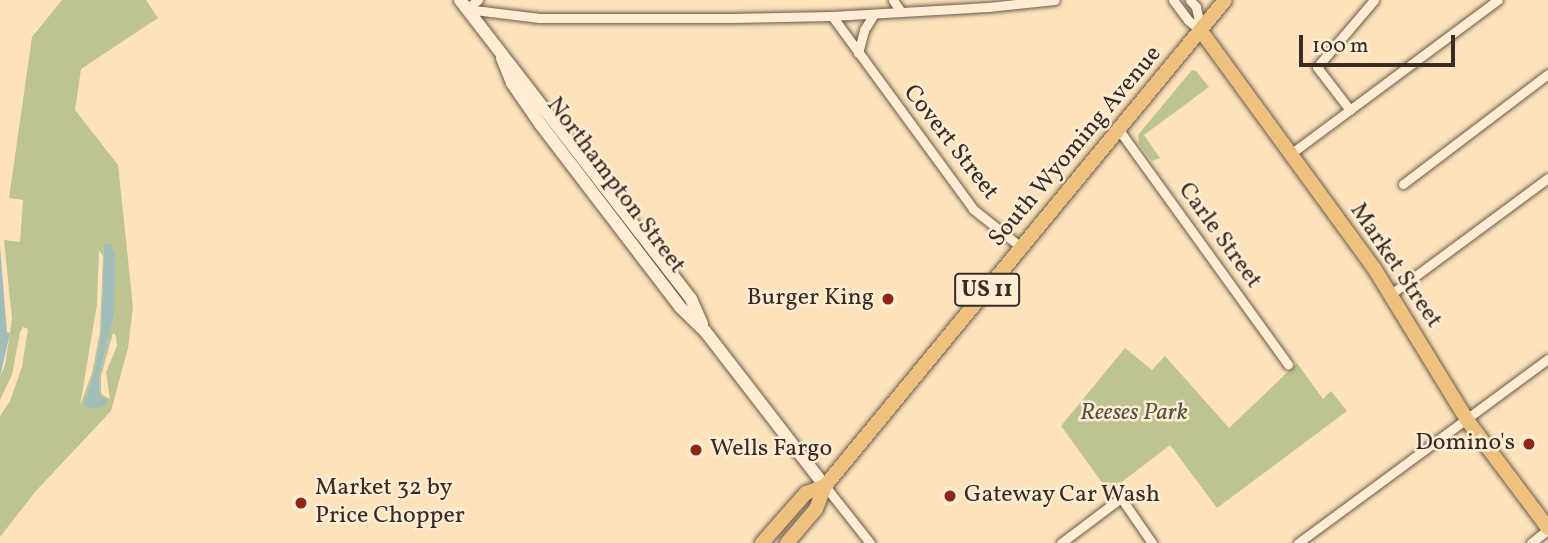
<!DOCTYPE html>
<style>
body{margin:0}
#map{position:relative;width:1548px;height:543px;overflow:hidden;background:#fde2bc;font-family:Vollkorn,serif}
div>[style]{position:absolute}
.green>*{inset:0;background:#bdc492}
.water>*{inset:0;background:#a2bcb8}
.roads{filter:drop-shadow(0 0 2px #685a4a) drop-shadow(0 0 2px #685a4a)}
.minor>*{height:9px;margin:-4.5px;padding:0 4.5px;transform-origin:4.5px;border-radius:4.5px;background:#feecd3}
.tertiary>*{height:12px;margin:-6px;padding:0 6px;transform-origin:6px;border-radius:6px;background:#feecd3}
.primary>*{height:14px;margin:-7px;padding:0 7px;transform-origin:7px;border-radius:7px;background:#eec17e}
.dots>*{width:19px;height:19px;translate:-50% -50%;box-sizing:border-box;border:4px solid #feecd3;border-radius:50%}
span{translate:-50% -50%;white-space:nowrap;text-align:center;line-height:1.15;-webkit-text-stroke:5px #feecd3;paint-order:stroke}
.shield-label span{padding:2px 5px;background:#feecd3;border:2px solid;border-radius:5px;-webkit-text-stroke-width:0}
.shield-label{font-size:23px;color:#362c24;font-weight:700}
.street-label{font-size:24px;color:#362c24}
.poi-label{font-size:24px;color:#362c24}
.right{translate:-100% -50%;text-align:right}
.left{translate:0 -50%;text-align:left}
.park-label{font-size:24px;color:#585240;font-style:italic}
.scale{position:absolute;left:1299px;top:35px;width:156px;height:32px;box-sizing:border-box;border:4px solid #362c24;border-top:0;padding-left:9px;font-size:21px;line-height:24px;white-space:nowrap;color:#362c24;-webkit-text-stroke:5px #feecd3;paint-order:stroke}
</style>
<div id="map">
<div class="green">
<i style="clip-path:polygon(evenodd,62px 0,146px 0,158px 18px,81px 69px,75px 110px,118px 165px,133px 307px,128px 348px,111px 411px,35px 492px,0 537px,0 416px,10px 401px,22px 367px,28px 329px,23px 327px,20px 332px,12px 375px,0 400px,0 377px,5px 365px,12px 319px,4px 240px,20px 242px,23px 200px,9px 198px,32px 37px,62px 0,104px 244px,114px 315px,99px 377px,100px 395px,83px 405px,94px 372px,101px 332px,104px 244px,62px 0,99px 250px,103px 256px,100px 331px,92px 373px,80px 406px,97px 304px,99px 250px,62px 0,113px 333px,116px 336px,117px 346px,106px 372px,110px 399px,101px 394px,101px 376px,113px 333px)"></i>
<i style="clip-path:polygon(1192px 70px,1196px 71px,1209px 87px,1144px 135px,1160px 158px,1152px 161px,1139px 144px,1138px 135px)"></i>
<i style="clip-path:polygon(1125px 348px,1152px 370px,1165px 356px,1229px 428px,1297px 363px,1323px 399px,1331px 391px,1347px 411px,1217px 508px,1170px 445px,1109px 492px,1061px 426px)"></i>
</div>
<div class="water">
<i style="clip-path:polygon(104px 244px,111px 244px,115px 255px,114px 315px,99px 377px,100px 395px,107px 400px,107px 405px,94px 409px,83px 405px,94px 372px,101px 332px)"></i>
<i style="clip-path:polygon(0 247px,7px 332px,10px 333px,0 377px)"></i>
</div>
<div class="roads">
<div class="minor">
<i style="left:893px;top:0;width:14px;rotate:56deg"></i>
<i style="left:1173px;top:0;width:25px;rotate:53deg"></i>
<i style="left:1188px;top:20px;width:17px;rotate:40deg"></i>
<i style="left:1190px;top:0;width:9px;rotate:49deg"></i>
<i style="left:1196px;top:7px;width:25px;rotate:78deg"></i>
<i style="left:466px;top:9px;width:74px;rotate:7deg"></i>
<i style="left:539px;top:18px;width:193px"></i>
<i style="left:732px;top:18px;width:100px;rotate:-1.1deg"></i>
<i style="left:832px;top:16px;width:156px;rotate:-3.3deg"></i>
<i style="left:988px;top:7px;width:67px;rotate:-6deg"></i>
<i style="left:466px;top:9px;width:15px;rotate:-37deg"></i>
<i style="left:832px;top:16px;width:239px;rotate:53.8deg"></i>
<i style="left:973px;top:209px;width:63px;rotate:38.5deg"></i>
<i style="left:858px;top:53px;width:24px;rotate:-75deg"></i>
<i style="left:864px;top:30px;width:19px;rotate:-58deg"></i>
<i style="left:1350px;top:110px;width:54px;rotate:-127.5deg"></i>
<i style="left:1317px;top:67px;width:88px;rotate:-49.6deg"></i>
<i style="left:1119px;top:130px;width:289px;rotate:54.2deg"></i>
<i style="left:1289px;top:155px;width:260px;rotate:-36.6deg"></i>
<i style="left:1403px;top:184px;width:182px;rotate:-37.2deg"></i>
<i style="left:1391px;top:294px;width:195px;rotate:-36.5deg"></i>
<i style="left:825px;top:486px;width:73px;rotate:51.7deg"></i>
<i style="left:1061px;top:543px;width:75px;rotate:-36.9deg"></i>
<i style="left:1121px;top:498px;width:55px;rotate:55.4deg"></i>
<i style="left:1298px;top:543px;width:310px;rotate:-36.4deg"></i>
<i style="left:1531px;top:543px;width:22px;rotate:-39deg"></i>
</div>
<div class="tertiary">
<i style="left:460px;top:0;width:378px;rotate:52.3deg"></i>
<i style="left:691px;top:299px;width:27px;rotate:66deg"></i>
<i style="left:502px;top:58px;width:27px;rotate:68deg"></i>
<i style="left:512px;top:83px;width:51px;rotate:55.4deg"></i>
<i style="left:541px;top:125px;width:229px;rotate:52.6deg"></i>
<i style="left:680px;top:307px;width:35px;rotate:44deg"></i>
<i style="left:705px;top:331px;width:196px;rotate:52.3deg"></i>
</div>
<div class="primary">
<i style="left:1201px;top:31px;width:293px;rotate:53.9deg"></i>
<i style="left:1374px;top:268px;width:178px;rotate:58.5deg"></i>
<i style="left:1467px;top:420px;width:135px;rotate:53.1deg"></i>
<i style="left:762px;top:543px;width:67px;rotate:-48.7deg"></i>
<i style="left:806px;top:493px;width:20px;rotate:-20deg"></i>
<i style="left:787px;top:543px;width:45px;rotate:-49.5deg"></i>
<i style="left:816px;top:509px;width:25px;rotate:-69deg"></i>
<i style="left:825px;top:486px;width:629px;rotate:-50.54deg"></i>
</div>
</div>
<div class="dots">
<i style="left:888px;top:299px;background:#8f2418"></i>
<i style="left:1529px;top:444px;background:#8f2418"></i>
<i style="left:696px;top:450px;background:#8f2418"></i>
<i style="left:950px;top:496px;background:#8f2418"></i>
<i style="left:301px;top:503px;background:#8f2418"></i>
</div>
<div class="shield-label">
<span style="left:987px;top:290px">US 11</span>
</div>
<div class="street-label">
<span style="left:950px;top:143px;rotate:52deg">Covert Street</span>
<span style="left:1076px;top:147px;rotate:-50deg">South Wyoming Avenue</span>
<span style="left:615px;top:186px;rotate:53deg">Northampton Street</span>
<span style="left:1219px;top:236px;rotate:54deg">Carle Street</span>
<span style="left:1395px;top:266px;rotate:56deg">Market Street</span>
</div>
<div class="poi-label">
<span class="right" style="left:874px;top:299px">Burger King</span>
<span class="right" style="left:1515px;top:444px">Domino's</span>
<span class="left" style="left:710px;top:450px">Wells Fargo</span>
<span class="left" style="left:315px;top:503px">Market 32 by<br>Price Chopper</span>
<span class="left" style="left:964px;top:496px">Gateway Car Wash</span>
</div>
<div class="park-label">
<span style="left:1134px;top:414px">Reeses Park</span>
</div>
<div class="scale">100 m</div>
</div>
